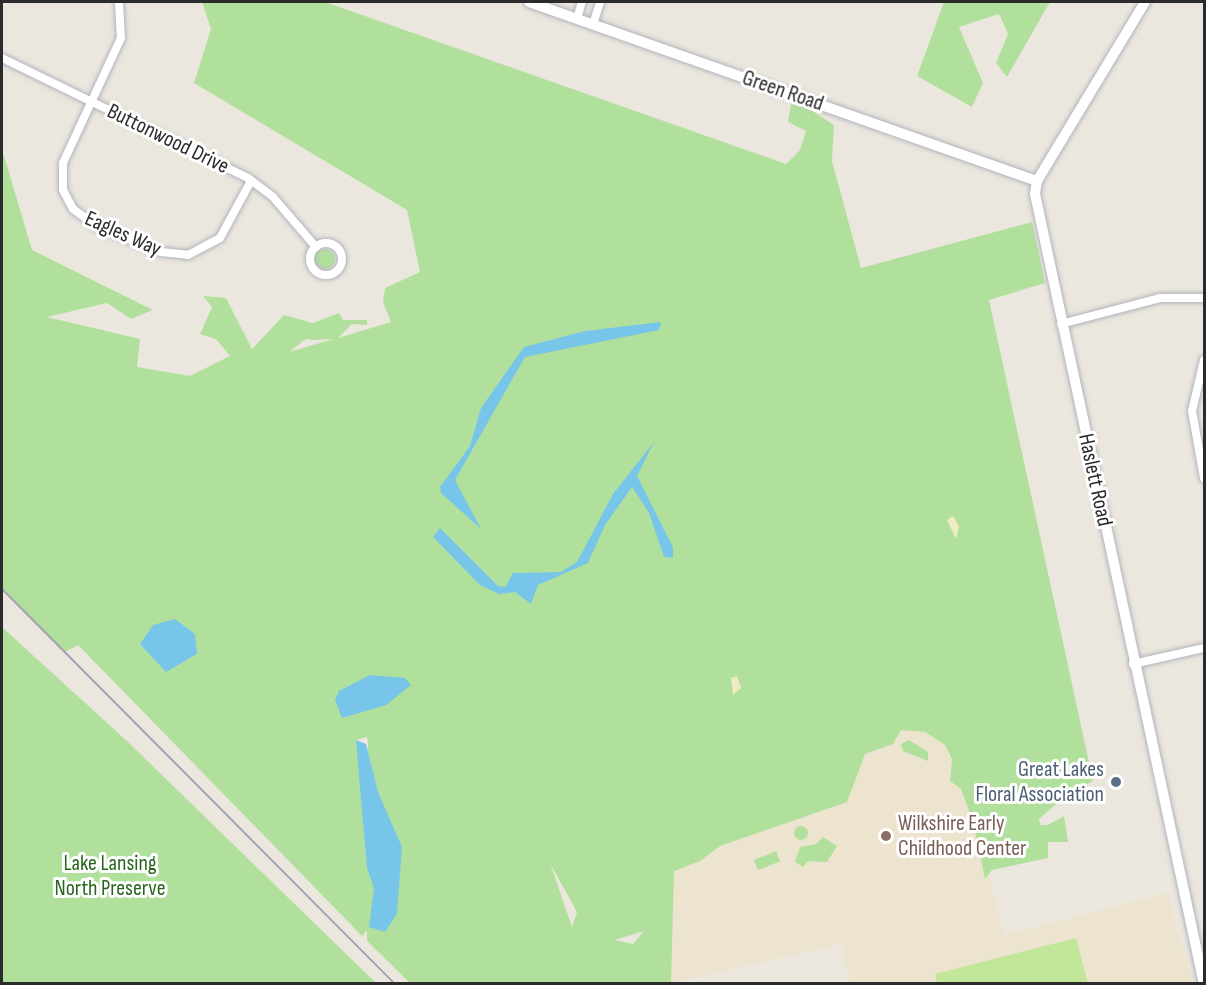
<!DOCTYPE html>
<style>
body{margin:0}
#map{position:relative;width:1206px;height:985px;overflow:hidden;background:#ece7de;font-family:"Sofia Sans Condensed",sans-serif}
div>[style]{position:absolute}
.education>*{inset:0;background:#ede4cf}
.green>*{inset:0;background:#b1e09d;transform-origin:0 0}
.round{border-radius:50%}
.sand>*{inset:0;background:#f0ebc3}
.pitch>*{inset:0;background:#c3e79a}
.water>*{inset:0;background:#77c6e9}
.roads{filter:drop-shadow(0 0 2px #b2b4be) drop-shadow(0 0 2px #b2b4be)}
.minor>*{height:8px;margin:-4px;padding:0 4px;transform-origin:4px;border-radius:4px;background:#fff}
.minor>.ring{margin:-4px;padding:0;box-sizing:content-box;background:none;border:8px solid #fff;border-radius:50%}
.tertiary>*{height:10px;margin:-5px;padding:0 5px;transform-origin:5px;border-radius:5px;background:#fff}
.rail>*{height:2px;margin:-1px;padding:0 1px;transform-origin:1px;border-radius:1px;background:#a1a3b5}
.dots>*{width:16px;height:16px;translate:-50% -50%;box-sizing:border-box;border:3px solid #fff;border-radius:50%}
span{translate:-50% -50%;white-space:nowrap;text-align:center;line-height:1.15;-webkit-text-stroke:6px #fff;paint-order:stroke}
.street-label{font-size:22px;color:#2b2b2b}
.service-label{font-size:22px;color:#4e5e75}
.right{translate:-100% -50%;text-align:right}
.education-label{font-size:22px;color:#785e54}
.left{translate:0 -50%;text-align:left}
.park-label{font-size:22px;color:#2a661e}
.frame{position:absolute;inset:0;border:3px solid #2b2b2b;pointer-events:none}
</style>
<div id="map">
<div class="education">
<i style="clip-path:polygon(937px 715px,956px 723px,1003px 935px,1167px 893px,1193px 983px,850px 983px,841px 944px,672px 983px,658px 927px,670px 837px,852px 789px,851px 738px)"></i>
</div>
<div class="green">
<i style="clip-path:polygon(evenodd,202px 2px,325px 2px,786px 164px,800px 150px,806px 131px,788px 122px,792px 98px,834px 125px,832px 161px,861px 268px,1032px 222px,1045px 283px,989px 300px,1093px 781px,1069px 793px,1039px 819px,1040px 825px,1048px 825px,1064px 816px,1068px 842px,1048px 842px,1048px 858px,992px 870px,985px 879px,973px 822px,961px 789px,950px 781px,952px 759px,945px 745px,925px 732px,901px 730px,893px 744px,865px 754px,847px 802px,720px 846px,700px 861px,674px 871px,671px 983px,410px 983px,367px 941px,367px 930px,362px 936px,78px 645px,65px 652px,2px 589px,2px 149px,32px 250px,153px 310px,131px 319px,107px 303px,47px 317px,140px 339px,137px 367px,190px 376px,230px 356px,216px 339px,200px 334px,212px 307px,203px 296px,226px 298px,252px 349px,284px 315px,313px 323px,339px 313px,343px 320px,367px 320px,367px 325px,352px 324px,338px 338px,391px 322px,383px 302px,385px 288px,420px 272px,407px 210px,194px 83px,211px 29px,202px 2px,306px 339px,314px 340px,333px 339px,289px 352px,306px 339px,202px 2px,367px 737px,368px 743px,366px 826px,356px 740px,367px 737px,202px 2px,551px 865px,577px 912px,572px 927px,551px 866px,551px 865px,202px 2px,644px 931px,633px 944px,615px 940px,644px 931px)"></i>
<i style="clip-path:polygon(944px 2px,1050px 2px,1007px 77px,996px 63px,1008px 34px,999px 14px,959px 27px,983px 83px,972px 107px,917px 76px)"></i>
<i class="round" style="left:315px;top:249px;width:20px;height:20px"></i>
<i style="clip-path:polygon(2px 627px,128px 742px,376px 983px,2px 984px)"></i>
<i style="clip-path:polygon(909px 740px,928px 752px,928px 761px,903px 751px,901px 744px)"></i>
<i class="round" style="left:794px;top:826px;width:14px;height:14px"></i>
<i style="clip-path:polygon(823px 837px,837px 846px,827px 862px,808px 861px,803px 867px,795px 862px,800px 847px,816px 844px)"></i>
<i style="left:776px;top:851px;width:11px;height:24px;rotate:68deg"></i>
</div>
<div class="sand">
<i style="clip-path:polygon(953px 516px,959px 526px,956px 539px,947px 520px)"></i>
<i style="clip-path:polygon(737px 676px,741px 688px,733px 695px,731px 678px)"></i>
</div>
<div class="pitch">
<i style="clip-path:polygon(1076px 938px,1088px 983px,937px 983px,935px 974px)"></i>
</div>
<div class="water">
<i style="clip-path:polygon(661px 322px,659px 330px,525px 357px,455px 480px,481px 529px,441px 493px,440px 487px,470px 446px,481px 408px,524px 347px,585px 331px)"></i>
<i style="clip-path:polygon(654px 442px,637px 476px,673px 547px,673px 558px,664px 557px,649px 513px,632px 487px,605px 525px,588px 563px,538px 585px,531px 604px,515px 592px,499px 594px,480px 585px,433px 537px,440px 528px,498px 586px,505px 587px,513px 573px,561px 572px,577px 562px,613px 494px)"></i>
<i style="clip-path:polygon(175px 619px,195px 634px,197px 654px,166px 672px,140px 644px,153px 625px)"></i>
<i style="clip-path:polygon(370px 675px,405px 678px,411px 685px,386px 705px,342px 718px,335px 700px,339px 691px)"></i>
<i style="clip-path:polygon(356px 740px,366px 744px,378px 792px,402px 847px,397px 914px,385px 932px,369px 927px,374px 888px,367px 868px)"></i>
</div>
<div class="roads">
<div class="minor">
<i style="left:119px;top:2px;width:36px;rotate:87deg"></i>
<i style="left:121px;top:38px;width:138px;rotate:114.9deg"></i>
<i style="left:63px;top:163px;width:27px;rotate:90deg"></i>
<i style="left:63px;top:190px;width:21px;rotate:62deg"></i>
<i style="left:73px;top:209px;width:29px;rotate:36deg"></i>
<i style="left:96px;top:226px;width:70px;rotate:21.8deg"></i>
<i style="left:161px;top:252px;width:27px;rotate:6deg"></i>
<i style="left:188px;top:255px;width:36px;rotate:-28deg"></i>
<i style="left:220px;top:238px;width:65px;rotate:-61.5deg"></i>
<i style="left:577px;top:19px;width:18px;rotate:-74deg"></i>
<i style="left:593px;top:24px;width:23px;rotate:-72deg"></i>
<i style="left:2px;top:58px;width:274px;rotate:26deg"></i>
<i style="left:248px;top:178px;width:31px;rotate:37deg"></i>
<i style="left:273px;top:197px;width:66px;rotate:49.3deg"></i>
<i class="ring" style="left:310px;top:243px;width:24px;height:24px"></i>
<i style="left:1061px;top:324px;width:102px;rotate:-14.7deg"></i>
<i style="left:1160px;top:298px;width:44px"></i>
<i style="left:1204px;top:360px;width:52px;rotate:103.2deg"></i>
<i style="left:1192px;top:411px;width:68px;rotate:79.8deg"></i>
<i style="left:1133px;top:664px;width:73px;rotate:-12.7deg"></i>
</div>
<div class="tertiary">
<i style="left:529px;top:2px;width:539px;rotate:19.41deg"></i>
<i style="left:1145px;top:2px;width:209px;rotate:121.1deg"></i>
<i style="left:1037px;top:181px;width:13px;rotate:99deg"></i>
<i style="left:1035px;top:194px;width:808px;rotate:77.93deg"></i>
</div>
</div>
<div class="rail">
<i style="left:2px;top:589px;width:557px;rotate:45.15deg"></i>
</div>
<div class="dots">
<i style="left:1116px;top:782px;background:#5c6f8a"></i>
<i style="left:886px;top:836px;background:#8d6e63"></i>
</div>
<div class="street-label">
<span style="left:783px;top:91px;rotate:19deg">Green Road</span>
<span style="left:168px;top:139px;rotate:26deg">Buttonwood Drive</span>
<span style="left:123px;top:234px;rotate:24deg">Eagles Way</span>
<span style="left:1095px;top:480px;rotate:78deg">Haslett Road</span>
</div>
<div class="service-label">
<span class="right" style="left:1104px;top:782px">Great Lakes<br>Floral Association</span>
</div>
<div class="education-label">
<span class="left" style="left:898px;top:836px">Wilkshire Early<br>Childhood Center</span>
</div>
<div class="park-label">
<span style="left:110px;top:876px">Lake Lansing<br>North Preserve</span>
</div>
<div class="frame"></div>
</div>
